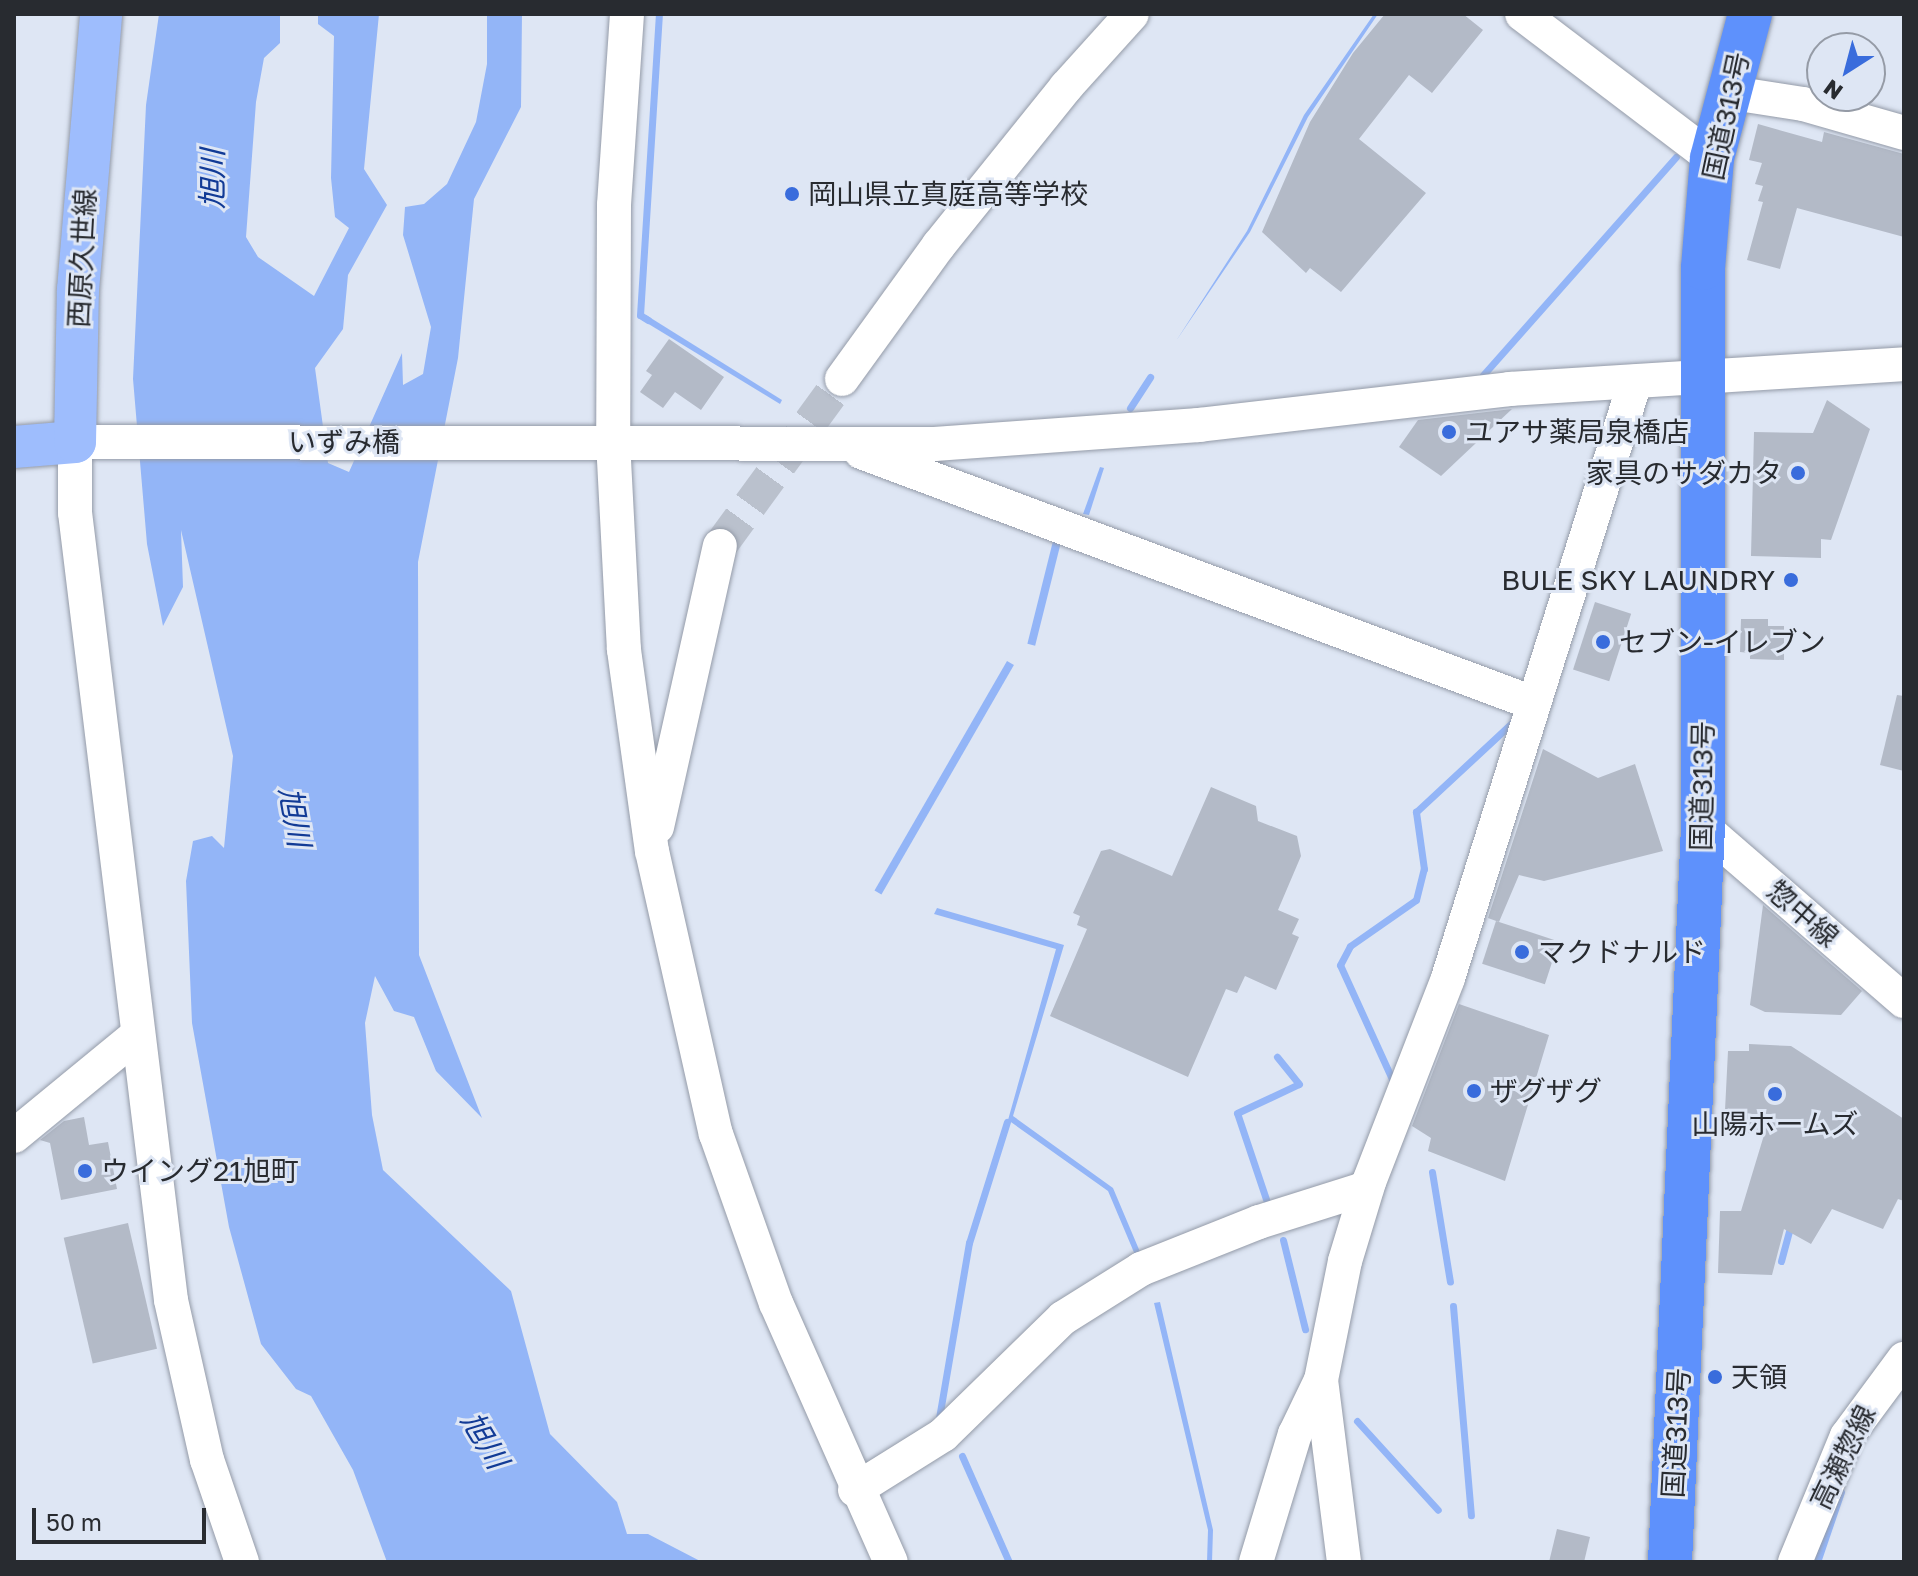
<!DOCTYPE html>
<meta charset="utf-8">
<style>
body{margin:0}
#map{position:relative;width:1918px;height:1576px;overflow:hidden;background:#dee6f4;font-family:"Golos Text","Noto Sans JP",sans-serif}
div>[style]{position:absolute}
.water>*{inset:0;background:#93b5f7;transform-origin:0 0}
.stream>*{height:7px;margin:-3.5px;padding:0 3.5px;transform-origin:3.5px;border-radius:3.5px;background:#93b5f7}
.building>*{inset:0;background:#b3bac7;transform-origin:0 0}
.minor-tunnel>*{height:34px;margin-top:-17px;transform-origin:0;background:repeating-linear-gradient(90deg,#bac1cd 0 34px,transparent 0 51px)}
.roads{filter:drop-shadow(0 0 2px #949ba8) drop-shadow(0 0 2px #949ba8)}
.minor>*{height:34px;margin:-17px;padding:0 17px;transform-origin:17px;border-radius:17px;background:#fff}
.major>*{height:42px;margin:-21px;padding:0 21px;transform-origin:21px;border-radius:21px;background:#9ebdfd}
.highway>*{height:44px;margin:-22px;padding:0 22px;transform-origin:22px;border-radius:22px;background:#5e91fc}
.dots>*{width:22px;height:22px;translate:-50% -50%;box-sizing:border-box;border:4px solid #dee6f4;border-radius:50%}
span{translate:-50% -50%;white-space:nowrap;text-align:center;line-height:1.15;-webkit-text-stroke:6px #dee6f4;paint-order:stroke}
.street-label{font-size:28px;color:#282b30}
.poi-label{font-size:28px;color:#282b30}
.left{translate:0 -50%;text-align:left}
.right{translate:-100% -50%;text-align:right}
.water-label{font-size:30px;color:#123b96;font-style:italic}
.frame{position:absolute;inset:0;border:16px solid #282b30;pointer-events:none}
.north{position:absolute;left:1806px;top:32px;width:80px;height:80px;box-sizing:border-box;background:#dee6f4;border:2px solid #959ba6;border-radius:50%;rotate:216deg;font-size:22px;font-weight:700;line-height:32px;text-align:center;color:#282b30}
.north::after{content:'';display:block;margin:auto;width:28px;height:36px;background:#396cdc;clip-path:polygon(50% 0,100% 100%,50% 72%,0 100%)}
.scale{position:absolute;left:32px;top:1508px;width:174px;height:36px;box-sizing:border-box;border:4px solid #282b30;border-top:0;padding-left:10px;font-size:24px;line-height:28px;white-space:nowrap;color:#282b30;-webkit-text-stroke:6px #dee6f4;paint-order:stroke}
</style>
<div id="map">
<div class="water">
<i style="clip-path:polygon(159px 14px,280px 14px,280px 43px,264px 58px,256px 102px,246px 237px,258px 257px,314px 296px,349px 228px,335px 217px,331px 178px,334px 36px,318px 24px,318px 14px,379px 14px,364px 169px,387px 205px,348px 275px,343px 329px,315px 368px,328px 463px,349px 472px,402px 353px,403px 385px,423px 374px,431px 327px,403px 235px,405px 207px,424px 204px,447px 184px,476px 122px,487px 64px,487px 14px,522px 14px,521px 107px,474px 199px,458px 358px,418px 562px,419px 955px,482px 1118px,436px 1071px,414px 1017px,394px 1011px,375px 976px,365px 1023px,372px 1115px,383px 1170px,511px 1291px,550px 1434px,617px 1502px,627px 1534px,648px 1534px,702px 1562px,387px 1562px,353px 1470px,311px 1396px,296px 1389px,261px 1344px,229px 1227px,192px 1023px,186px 881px,193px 841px,212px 836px,224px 848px,233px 756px,181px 530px,183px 587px,163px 626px,147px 544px,133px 379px,146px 105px)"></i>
<i style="clip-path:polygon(1374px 14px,1378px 14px,1308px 117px,1250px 232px,1176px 341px,1247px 231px,1304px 115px)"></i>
<i style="clip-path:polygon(646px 315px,782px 400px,780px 404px,642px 320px)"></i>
<i style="clip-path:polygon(1100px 467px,1104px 468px,1089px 515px,1083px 514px)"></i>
<i style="left:1054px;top:537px;width:8px;height:110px;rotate:14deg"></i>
<i style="left:1007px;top:661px;width:8px;height:265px;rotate:30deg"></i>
<i style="clip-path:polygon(937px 908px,1064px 945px,1013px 1116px,1113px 1188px,1146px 1266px,1141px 1269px,1108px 1191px,1008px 1120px,1056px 949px,934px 914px)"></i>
<i style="clip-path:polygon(1160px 1302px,1213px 1530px,1212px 1562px,1207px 1562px,1208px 1530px,1154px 1303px)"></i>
</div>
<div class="stream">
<i style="left:648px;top:320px;width:9px;rotate:-148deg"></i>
<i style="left:640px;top:315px;width:302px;rotate:-86.4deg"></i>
<i style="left:1483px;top:375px;width:291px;rotate:-48.5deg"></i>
<i style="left:1130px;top:408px;width:37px;rotate:-57deg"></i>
<i style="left:1392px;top:1079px;width:125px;rotate:-114.5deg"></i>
<i style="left:1340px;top:965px;width:21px;rotate:-62deg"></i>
<i style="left:1350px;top:946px;width:80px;rotate:-34.9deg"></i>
<i style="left:1416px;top:900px;width:32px;rotate:-76deg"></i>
<i style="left:1424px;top:869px;width:58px;rotate:-98deg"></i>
<i style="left:1416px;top:812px;width:132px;rotate:-42.9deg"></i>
<i style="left:1432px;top:1172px;width:111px;rotate:80.7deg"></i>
<i style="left:1269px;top:1208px;width:100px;rotate:-108.6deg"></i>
<i style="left:1237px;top:1113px;width:68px;rotate:-25.1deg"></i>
<i style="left:1299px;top:1084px;width:35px;rotate:-129deg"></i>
<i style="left:1283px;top:1240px;width:92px;rotate:76.1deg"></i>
<i style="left:1781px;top:1261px;width:38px;rotate:-75deg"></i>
<i style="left:1453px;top:1306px;width:210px;rotate:85.1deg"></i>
<i style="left:939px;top:1418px;width:178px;rotate:-80.3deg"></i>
<i style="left:969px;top:1243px;width:127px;rotate:-72.6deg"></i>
<i style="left:1357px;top:1421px;width:120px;rotate:47.7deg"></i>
<i style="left:962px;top:1456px;width:116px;rotate:66.1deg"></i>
<i style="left:1817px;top:1562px;width:74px;rotate:-71.1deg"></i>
</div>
<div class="building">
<i style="clip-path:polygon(1385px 14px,1463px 14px,1483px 30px,1432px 93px,1409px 75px,1359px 139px,1426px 193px,1341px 292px,1310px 268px,1306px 273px,1262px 232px,1310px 122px,1353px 53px)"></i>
<i style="clip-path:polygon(1758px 124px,1822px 142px,1824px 132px,1904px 154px,1904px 237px,1797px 208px,1780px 269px,1747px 260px,1763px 202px,1758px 201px,1763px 186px,1755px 184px,1762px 163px,1749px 160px)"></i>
<i style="clip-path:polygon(669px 339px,724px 377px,701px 410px,675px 392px,663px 408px,640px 392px,652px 375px,646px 371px)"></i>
<i style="clip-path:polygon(1827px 400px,1870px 429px,1831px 540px,1821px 539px,1821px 558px,1751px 556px,1754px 432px,1813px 433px)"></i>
<i style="clip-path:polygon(1512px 409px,1441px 476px,1399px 447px,1418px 420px)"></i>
<i style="left:1595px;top:602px;width:38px;height:71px;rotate:18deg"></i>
<i style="clip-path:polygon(1741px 619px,1768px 619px,1768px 626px,1784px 626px,1784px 660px,1750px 659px,1750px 653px,1740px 652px)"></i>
<i style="clip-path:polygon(1897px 695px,1904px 696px,1904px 771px,1880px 765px)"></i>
<i style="clip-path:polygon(1543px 749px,1598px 778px,1635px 764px,1663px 851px,1544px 881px,1519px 875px,1499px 922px,1488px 918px)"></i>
<i style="clip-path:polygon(1211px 787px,1256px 806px,1258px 821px,1297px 836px,1301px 856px,1278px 910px,1299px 919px,1292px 934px,1299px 937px,1276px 990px,1245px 976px,1237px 993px,1226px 989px,1188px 1077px,1050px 1016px,1087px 929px,1077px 925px,1080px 916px,1073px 913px,1101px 851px,1110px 849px,1172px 876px)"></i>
<i style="clip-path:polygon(1763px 905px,1862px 991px,1841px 1015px,1765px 1012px,1750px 1005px)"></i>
<i style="left:1496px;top:921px;width:66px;height:45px;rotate:18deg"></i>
<i style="clip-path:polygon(1459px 1004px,1549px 1035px,1505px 1181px,1428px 1151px,1431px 1138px,1412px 1126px)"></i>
<i style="clip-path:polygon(1749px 1044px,1791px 1046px,1904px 1119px,1904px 1201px,1898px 1199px,1883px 1229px,1832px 1209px,1811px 1244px,1784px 1229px,1772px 1275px,1718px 1273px,1720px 1211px,1741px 1211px,1764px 1135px,1724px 1130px,1728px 1051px,1749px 1051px)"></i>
<i style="clip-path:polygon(84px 1117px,89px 1145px,108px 1142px,117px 1189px,61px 1200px,50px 1143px,40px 1140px,64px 1121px)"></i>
<i style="left:128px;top:1223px;width:129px;height:66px;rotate:77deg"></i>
<i style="clip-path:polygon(1557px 1529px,1590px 1537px,1584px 1562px,1549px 1562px)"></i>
</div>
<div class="minor-tunnel">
<i style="left:720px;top:546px;width:207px;rotate:-53.9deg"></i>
</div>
<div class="roads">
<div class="minor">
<i style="left:627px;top:14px;width:191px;rotate:93.9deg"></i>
<i style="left:614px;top:205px;width:236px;rotate:90.2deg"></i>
<i style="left:613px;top:441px;width:209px;rotate:87deg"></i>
<i style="left:624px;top:650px;width:203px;rotate:82.1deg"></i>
<i style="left:652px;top:851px;width:290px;rotate:77.3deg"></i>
<i style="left:716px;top:1134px;width:179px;rotate:70.5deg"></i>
<i style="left:776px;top:1303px;width:283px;rotate:66.1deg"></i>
<i style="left:1522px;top:14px;width:238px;rotate:37.2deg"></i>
<i style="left:1726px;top:92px;width:78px;rotate:8.9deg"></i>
<i style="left:1803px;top:104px;width:105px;rotate:16deg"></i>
<i style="left:842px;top:379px;width:165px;rotate:-54.1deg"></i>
<i style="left:939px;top:245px;width:203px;rotate:-51.2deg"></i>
<i style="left:1066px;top:87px;width:98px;rotate:-47.9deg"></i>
<i style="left:861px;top:452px;width:717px;rotate:20.48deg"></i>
<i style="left:657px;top:827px;width:288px;rotate:-77.4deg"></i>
<i style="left:1703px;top:827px;width:266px;rotate:40.9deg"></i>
<i style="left:14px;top:1136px;width:159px;rotate:-39.4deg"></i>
<i style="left:855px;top:1490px;width:104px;rotate:-32deg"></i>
<i style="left:943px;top:1435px;width:168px;rotate:-44.3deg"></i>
<i style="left:1063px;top:1318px;width:92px;rotate:-32.1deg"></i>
<i style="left:1141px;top:1269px;width:127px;rotate:-21.7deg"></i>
<i style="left:1259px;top:1222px;width:113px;rotate:-17.5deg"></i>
<i style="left:242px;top:1562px;width:108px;rotate:-108.9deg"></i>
<i style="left:207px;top:1460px;width:164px;rotate:-102.7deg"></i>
<i style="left:171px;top:1300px;width:793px;rotate:-96.95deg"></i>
<i style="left:75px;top:513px;width:71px;rotate:-90deg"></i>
<i style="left:75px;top:442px;width:859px;rotate:0.13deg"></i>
<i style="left:934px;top:444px;width:266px;rotate:-4.1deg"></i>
<i style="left:1199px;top:425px;width:313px;rotate:-6.6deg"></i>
<i style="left:1510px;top:389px;width:395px;rotate:-3.6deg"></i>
<i style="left:1256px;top:1562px;width:134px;rotate:-73.1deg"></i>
<i style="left:1295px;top:1434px;width:60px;rotate:-64.3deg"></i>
<i style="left:1344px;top:1562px;width:183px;rotate:-97.2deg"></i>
<i style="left:1321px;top:1380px;width:121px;rotate:-78.6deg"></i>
<i style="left:1345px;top:1261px;width:83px;rotate:-73.1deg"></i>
<i style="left:1369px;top:1182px;width:219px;rotate:-68.8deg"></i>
<i style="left:1448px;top:978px;width:625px;rotate:-72.58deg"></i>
<i style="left:1795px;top:1562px;width:136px;rotate:-67.6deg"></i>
<i style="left:1847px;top:1436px;width:96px;rotate:-53.5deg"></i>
</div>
<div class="major">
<i style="left:14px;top:447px;width:61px;rotate:-4.7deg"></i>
<i style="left:75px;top:442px;width:152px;rotate:-88.9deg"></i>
<i style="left:78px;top:290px;width:277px;rotate:-85.2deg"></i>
</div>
<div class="highway">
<i style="left:1670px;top:1562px;width:736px;rotate:-87.43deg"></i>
<i style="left:1703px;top:827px;width:559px;rotate:-90deg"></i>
<i style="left:1703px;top:268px;width:110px;rotate:-85.3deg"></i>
<i style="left:1712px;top:158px;width:149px;rotate:-75.2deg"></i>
</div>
</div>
<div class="dots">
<i style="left:792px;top:194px;background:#396cdc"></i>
<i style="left:1449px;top:432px;background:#396cdc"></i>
<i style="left:1798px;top:473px;background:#396cdc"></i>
<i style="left:1791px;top:580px;background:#396cdc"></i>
<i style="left:1603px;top:642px;background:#396cdc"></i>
<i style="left:1522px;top:952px;background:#396cdc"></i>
<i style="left:1474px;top:1091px;background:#396cdc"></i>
<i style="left:1775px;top:1094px;background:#396cdc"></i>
<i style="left:85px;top:1171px;background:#396cdc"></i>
<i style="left:1715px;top:1377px;background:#396cdc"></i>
</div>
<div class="street-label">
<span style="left:1726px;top:116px;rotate:-78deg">国道313号</span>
<span style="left:82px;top:258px;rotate:-87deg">西原久世線</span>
<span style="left:344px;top:442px">いずみ橋</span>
<span style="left:1702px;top:786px;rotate:-89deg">国道313号</span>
<span style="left:1803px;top:914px;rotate:41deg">惣中線</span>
<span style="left:1676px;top:1433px;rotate:-87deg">国道313号</span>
<span style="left:1843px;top:1457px;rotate:-64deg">高瀬惣線</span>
</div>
<div class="poi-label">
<span class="left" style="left:808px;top:194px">岡山県立真庭高等学校</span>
<span class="left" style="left:1465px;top:432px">ユアサ薬局泉橋店</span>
<span class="right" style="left:1782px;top:473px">家具のサダカタ</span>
<span class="right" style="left:1775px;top:580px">BULE SKY LAUNDRY</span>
<span class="left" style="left:1619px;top:642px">セブン-イレブン</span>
<span class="left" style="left:1538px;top:952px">マクドナルド</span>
<span class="left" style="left:1490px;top:1091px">ザグザグ</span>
<span style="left:1775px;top:1124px">山陽ホームズ</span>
<span class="left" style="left:101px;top:1171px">ウイング21旭町</span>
<span class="left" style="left:1731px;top:1377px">天領</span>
</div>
<div class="water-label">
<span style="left:212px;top:179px;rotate:-90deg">旭川</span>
<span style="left:295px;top:817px;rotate:80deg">旭川</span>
<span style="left:485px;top:1440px;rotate:59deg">旭川</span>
</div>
<div class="frame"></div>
<div class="north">N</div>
<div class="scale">50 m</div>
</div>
